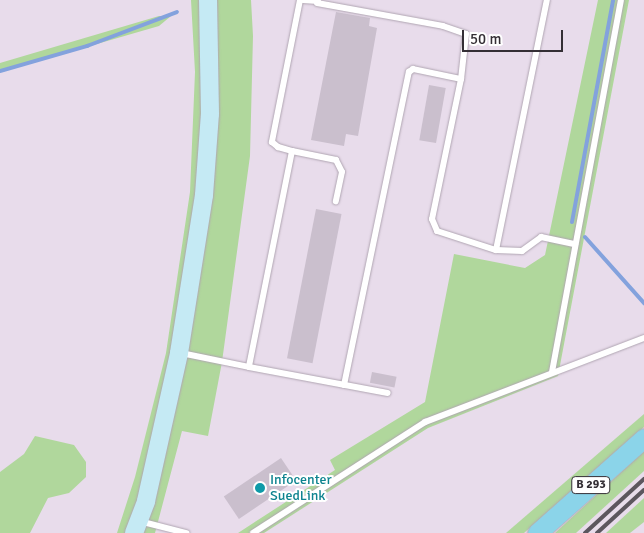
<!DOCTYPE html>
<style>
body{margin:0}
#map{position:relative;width:644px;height:533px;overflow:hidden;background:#e8dceb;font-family:Signika,sans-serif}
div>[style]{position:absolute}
.green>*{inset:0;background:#b0d79c}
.stream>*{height:4px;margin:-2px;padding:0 2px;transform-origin:2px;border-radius:2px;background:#83a2dd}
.building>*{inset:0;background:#cabfcd;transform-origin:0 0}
.roads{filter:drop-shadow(0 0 1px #b0a5b2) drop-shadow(0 0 1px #b0a5b2)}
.lane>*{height:6px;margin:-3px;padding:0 3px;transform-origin:3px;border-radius:3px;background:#fff}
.secondary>*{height:18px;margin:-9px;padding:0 9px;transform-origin:9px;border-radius:9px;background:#c5eaf4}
.primary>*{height:19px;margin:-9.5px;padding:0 9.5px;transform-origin:9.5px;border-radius:9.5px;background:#8bd4e9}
.rail>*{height:4px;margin:-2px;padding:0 2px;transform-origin:2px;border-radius:2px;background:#5c565e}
.dots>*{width:14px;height:14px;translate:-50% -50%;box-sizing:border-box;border:2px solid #fff;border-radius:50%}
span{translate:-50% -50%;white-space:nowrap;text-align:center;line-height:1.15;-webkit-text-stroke:4px #fff;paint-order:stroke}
.shield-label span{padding:1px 4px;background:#fff;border:1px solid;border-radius:4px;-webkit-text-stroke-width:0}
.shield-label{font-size:12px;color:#342f35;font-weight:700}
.culture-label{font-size:14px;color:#0d838f}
.left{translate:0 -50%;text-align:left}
.scale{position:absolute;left:462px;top:30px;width:101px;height:22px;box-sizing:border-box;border:2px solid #342f35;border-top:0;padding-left:6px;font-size:15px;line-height:18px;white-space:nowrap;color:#342f35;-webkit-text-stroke:4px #fff;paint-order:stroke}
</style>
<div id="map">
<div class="green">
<i style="clip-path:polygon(191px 0,251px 0,253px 36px,250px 156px,222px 362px,208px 436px,182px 431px,155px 533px,117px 533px,135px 477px,166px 353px,190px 192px,195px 72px)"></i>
<i style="clip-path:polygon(598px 0,629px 0,558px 376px,428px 428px,264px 533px,238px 533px,335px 470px,330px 460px,425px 402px,454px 254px,525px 268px,545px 255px)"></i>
<i style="clip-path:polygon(159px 16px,171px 16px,159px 26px,0 72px,0 63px)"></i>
<i style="clip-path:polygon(644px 414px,644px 427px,524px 533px,506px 533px)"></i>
<i style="clip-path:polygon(35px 436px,74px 445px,86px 462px,86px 477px,69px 493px,48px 498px,30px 533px,0 533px,0 472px,24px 454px)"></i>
<i style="clip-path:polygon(644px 451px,644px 471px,576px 533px,555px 533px)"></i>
<i style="clip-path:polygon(644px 498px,644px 522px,630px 533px,606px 533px)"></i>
</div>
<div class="stream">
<i style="left:0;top:71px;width:91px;rotate:-16deg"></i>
<i style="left:87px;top:46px;width:96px;rotate:-20.7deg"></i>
<i style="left:572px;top:222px;width:226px;rotate:-79.5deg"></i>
<i style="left:585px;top:237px;width:89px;rotate:48.2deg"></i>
</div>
<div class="building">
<i style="clip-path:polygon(336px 12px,370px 18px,369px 26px,377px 28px,358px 136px,346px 134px,344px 146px,311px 140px)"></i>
<i style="left:429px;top:85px;width:17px;height:56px;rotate:10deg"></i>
<i style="left:316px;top:209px;width:26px;height:152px;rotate:11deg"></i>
<i style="left:372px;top:372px;width:25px;height:11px;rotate:11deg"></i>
<i style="left:281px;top:458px;width:27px;height:69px;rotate:56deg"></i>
</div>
<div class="roads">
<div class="lane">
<i style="left:300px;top:0;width:145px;rotate:101.2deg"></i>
<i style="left:272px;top:142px;width:8px;rotate:40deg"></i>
<i style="left:278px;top:147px;width:15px;rotate:16deg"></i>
<i style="left:292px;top:151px;width:220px;rotate:101.3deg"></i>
<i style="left:249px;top:367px;width:141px;rotate:10.6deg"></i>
<i style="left:303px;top:0;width:15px;rotate:4deg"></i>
<i style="left:317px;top:3px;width:128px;rotate:10.3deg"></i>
<i style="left:443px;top:26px;width:24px;rotate:19deg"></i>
<i style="left:466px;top:34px;width:45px;rotate:96.3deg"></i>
<i style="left:461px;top:79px;width:143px;rotate:101.7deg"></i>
<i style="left:432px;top:219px;width:13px;rotate:67deg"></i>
<i style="left:437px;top:231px;width:62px;rotate:17.9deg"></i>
<i style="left:496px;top:250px;width:255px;rotate:-78.5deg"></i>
<i style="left:292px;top:151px;width:45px;rotate:11.6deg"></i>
<i style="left:336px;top:160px;width:13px;rotate:63deg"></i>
<i style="left:342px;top:172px;width:30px;rotate:102deg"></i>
<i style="left:496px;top:250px;width:26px;rotate:2deg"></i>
<i style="left:522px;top:251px;width:24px;rotate:-36deg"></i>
<i style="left:541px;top:237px;width:35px;rotate:12deg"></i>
<i style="left:181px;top:353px;width:69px;rotate:11.6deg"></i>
<i style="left:552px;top:372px;width:378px;rotate:-79.5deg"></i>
<i style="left:344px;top:385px;width:320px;rotate:-78.3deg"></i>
<i style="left:409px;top:72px;width:5px;rotate:-37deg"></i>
<i style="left:413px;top:69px;width:49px;rotate:11.8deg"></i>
<i style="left:139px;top:521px;width:49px;rotate:14.3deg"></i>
<i style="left:253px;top:533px;width:205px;rotate:-32.8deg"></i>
<i style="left:425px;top:422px;width:235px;rotate:-21deg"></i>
</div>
<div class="secondary">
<i style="left:134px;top:533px;width:34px;rotate:-69deg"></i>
<i style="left:146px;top:501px;width:152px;rotate:-77.4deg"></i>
<i style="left:179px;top:353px;width:160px;rotate:-81deg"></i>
<i style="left:204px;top:195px;width:81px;rotate:-85.8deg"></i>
<i style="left:210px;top:114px;width:114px;rotate:-91deg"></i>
</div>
<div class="primary">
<i style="left:537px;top:533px;width:143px;rotate:-41.6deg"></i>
</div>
</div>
<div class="rail">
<i style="left:585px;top:533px;width:80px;rotate:-42.5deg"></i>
<i style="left:597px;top:533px;width:64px;rotate:-42.5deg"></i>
</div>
<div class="dots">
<i style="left:260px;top:488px;background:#0f9aa8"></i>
</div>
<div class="shield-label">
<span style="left:591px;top:485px">B 293</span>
</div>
<div class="culture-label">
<span class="left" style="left:270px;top:488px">Infocenter<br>SuedLink</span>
</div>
<div class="scale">50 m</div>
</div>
